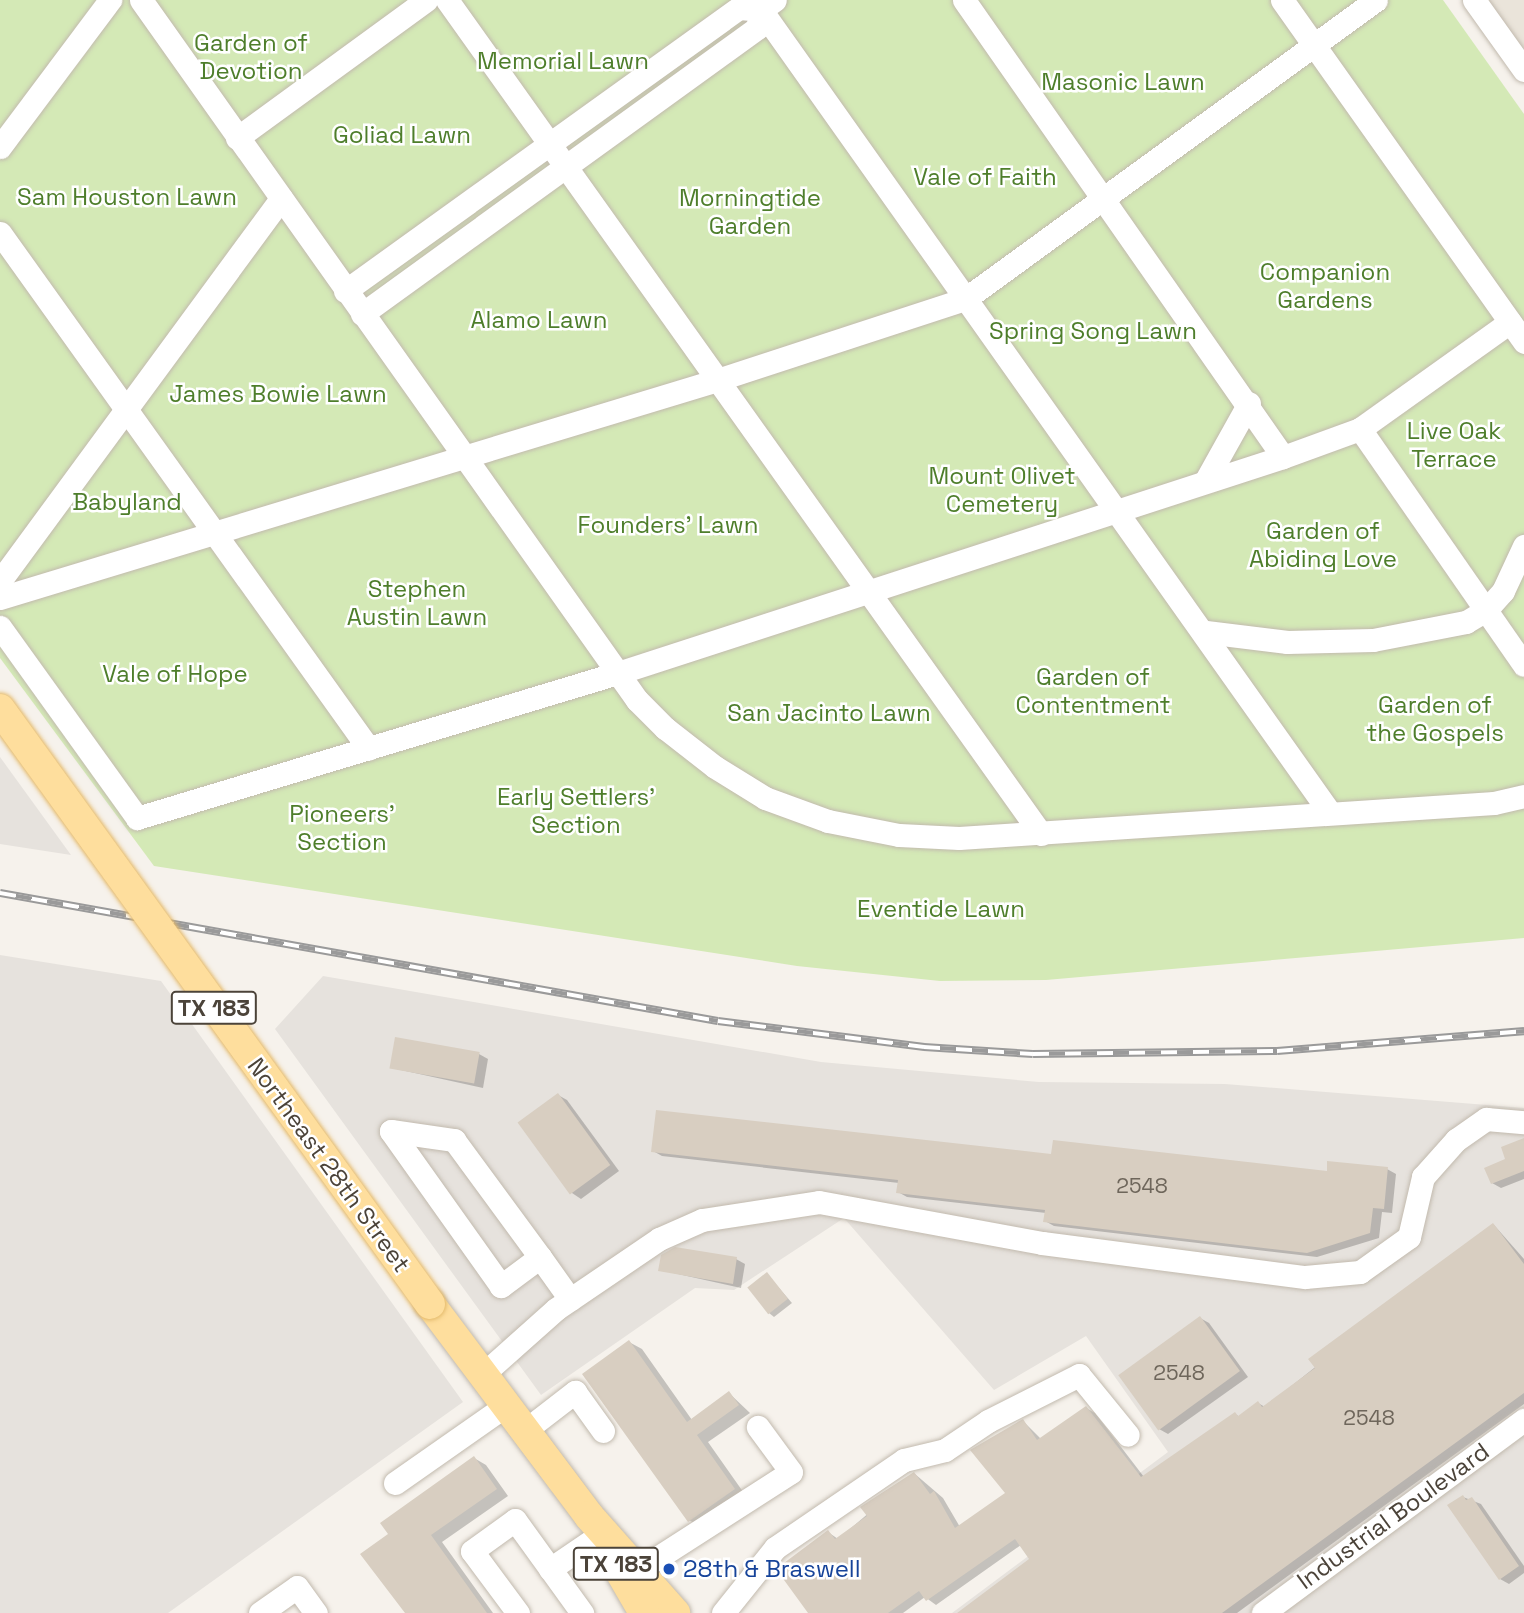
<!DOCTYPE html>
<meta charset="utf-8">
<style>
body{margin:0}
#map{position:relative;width:1524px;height:1613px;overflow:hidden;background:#f6f2ec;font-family:"Space Grotesk",sans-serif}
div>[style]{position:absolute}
.residential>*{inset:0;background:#eae4da}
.industrial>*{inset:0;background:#e6e2dd}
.green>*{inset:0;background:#d4e9b6}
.shadow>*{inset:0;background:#0003}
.building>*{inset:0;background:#d8cec1;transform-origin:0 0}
.roads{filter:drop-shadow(0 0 2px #c2baae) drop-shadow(0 0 2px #c2baae)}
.minor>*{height:23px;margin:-11.5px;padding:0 11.5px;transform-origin:11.5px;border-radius:11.5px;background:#fff}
.major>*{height:30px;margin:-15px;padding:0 15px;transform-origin:15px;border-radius:15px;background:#fede9d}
.rail>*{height:8px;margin-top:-4px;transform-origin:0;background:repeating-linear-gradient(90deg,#fff 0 16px,#9a9a9a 0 32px);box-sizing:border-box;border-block:2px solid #9a9a9a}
.bridges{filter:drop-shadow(0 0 2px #e4ba6c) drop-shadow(0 0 2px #e4ba6c)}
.major-bridge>*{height:30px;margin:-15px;padding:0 15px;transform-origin:15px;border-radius:15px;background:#fede9d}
.dots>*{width:19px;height:19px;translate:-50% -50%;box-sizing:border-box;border:4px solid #fff;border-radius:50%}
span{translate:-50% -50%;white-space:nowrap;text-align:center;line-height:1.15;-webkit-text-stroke:5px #fff;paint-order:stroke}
.number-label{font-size:21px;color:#6e665b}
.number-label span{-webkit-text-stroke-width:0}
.shield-label span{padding:2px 5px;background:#fff;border:2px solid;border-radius:5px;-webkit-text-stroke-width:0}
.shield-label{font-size:23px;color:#4b4339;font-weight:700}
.park-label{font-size:24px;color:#4e7e2b}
.street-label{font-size:24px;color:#4b4339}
.transit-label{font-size:24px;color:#164399}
.left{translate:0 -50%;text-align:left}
</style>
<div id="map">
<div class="residential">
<i style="clip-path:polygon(1468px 0,1524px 0,1524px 77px)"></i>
</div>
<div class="industrial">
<i style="clip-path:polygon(0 757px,71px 855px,0 844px)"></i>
<i style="clip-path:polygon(0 955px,161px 981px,463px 1402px,168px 1613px,0 1613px)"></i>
<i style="clip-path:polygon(323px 976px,821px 1062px,1039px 1082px,1225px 1084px,1524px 1108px,1524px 1613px,952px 1613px,1168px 1452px,1086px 1336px,994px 1390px,844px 1218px,734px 1290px,695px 1288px,541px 1395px,275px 1029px)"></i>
</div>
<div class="green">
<i style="clip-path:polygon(0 0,1443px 0,1524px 114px,1524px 938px,1046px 980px,940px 981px,797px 966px,154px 866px,0 658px)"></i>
</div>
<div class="shadow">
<i style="clip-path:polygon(479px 1054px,488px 1059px,483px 1088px,392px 1068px)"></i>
<i style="clip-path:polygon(558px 1095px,567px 1100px,619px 1171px,581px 1199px,572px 1193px)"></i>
<i style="clip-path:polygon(1524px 1140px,1524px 1179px,1501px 1188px,1492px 1183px)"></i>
<i style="clip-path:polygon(653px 1151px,1053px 1156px,1328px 1173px,1387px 1169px,1396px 1174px,1392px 1213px,1382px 1212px,1379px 1238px,1317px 1257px,1054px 1226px,1045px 1221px,1046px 1213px,907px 1197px,898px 1192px,899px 1183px,662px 1156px)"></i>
<i style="clip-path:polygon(1494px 1225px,1524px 1259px,1524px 1404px,1237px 1613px,960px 1613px,1032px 1560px,1021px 1545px,936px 1605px,925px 1597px,903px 1613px,810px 1613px,828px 1532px,838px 1539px,915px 1474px,943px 1498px,960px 1527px,1008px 1493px,1023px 1421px,1041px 1439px,1086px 1408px,1095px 1413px,1144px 1477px,1235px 1414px,1240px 1417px,1258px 1403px,1265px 1407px)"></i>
<i style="clip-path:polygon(736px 1259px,745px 1264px,741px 1288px,660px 1270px)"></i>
<i style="clip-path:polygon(767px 1274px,792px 1303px,774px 1317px,769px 1313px)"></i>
<i style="clip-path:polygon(1200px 1318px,1209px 1323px,1248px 1377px,1168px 1434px,1159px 1429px)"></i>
<i style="clip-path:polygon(629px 1342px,642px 1349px,692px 1420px,729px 1393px,750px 1413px,708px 1442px,746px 1496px,701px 1527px,689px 1520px)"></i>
<i style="clip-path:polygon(474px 1458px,486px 1465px,508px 1496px,442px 1542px,493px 1613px,406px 1613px,390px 1534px)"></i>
<i style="clip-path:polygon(1463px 1497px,1481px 1504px,1524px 1566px,1524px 1573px,1509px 1584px,1500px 1579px)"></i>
</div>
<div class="building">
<i style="left:395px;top:1037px;width:86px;height:32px;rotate:10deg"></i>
<i style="left:558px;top:1093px;width:89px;height:50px;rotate:54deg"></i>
<i style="clip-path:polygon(656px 1110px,1051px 1154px,1053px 1140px,1327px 1171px,1327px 1161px,1388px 1167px,1384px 1209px,1373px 1208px,1370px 1233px,1307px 1253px,1043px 1222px,1045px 1210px,896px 1193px,898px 1180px,651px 1152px)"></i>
<i style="clip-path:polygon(1524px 1138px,1524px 1171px,1491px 1184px,1484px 1168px,1505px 1159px,1501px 1147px)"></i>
<i style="clip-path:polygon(1493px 1223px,1524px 1264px,1524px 1393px,1222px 1613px,957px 1613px,1029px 1559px,1015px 1539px,926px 1601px,919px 1591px,888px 1613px,808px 1613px,776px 1569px,828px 1530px,835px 1539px,867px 1516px,860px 1507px,914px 1472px,930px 1494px,934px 1491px,955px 1528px,1005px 1493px,970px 1450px,1023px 1419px,1037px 1440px,1086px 1406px,1141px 1477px,1235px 1412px,1238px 1416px,1258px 1401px,1262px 1407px,1315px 1368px,1308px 1359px)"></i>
<i style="clip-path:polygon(675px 1247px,737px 1257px,733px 1284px,658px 1271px,661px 1255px)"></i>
<i style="left:767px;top:1272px;width:34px;height:25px;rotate:52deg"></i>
<i style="left:1200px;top:1316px;width:68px;height:101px;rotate:54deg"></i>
<i style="clip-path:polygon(629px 1340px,687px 1422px,729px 1391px,739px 1405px,697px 1435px,735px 1489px,688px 1522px,582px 1374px)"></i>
<i style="clip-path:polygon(474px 1456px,497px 1489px,431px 1535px,487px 1613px,405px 1613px,360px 1554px,388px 1534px,380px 1523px)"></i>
<i style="clip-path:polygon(1463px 1495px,1466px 1500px,1472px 1497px,1519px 1566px,1499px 1580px,1447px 1505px)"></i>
</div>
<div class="roads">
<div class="minor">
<i style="left:141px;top:0;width:858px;rotate:54.68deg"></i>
<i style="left:637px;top:700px;width:40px;rotate:45deg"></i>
<i style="left:665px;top:728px;width:63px;rotate:38deg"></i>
<i style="left:715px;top:767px;width:59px;rotate:31.8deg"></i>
<i style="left:765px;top:798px;width:67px;rotate:20.1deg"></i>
<i style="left:828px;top:821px;width:72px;rotate:11.2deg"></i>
<i style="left:899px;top:835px;width:60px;rotate:2.9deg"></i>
<i style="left:959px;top:838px;width:536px;rotate:-3.74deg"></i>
<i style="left:1494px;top:803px;width:31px;rotate:-13deg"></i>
<i style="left:447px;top:0;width:1024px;rotate:54.54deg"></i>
<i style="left:754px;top:0;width:996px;rotate:54.68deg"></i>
<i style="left:964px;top:0;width:557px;rotate:55.08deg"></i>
<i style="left:1282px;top:0;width:419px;rotate:54.7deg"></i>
<i style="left:1474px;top:0;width:86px;rotate:54.5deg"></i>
<i style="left:237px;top:138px;width:234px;rotate:-36.1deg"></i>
<i style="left:0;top:147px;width:184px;rotate:-53.2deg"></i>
<i style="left:0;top:233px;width:634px;rotate:54.43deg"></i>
<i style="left:345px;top:291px;width:485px;rotate:-35.7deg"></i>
<i style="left:739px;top:8px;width:22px;rotate:5deg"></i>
<i style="left:761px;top:10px;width:17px;rotate:-36deg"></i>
<i style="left:362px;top:314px;width:488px;rotate:-35.9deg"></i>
<i style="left:757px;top:28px;width:18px;rotate:-77deg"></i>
<i style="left:1360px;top:429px;width:287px;rotate:55.2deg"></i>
<i style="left:1206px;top:480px;width:88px;rotate:-60.8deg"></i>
<i style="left:0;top:581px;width:475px;rotate:-53.7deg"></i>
<i style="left:0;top:598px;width:749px;rotate:-16.91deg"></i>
<i style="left:717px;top:380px;width:261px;rotate:-18.1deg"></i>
<i style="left:965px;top:299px;width:508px;rotate:-36.04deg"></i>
<i style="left:0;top:627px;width:235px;rotate:54.3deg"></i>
<i style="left:137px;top:818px;width:506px;rotate:-16.79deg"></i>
<i style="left:621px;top:672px;width:696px;rotate:-17.99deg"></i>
<i style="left:1283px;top:457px;width:82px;rotate:-20deg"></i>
<i style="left:1360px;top:429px;width:184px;rotate:-35.5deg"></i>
<i style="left:1206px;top:632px;width:82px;rotate:7deg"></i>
<i style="left:1287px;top:642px;width:86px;rotate:-1.3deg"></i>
<i style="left:1373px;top:640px;width:95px;rotate:-11deg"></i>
<i style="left:1466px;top:622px;width:23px;rotate:-31deg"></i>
<i style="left:1486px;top:610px;width:25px;rotate:-48deg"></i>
<i style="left:1503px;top:591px;width:50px;rotate:-65deg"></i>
<i style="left:540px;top:1257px;width:49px;rotate:143.4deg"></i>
<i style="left:501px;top:1286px;width:190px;rotate:-125.4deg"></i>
<i style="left:391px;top:1131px;width:64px;rotate:8.1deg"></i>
<i style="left:454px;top:1140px;width:145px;rotate:53.7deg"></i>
<i style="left:540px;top:1257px;width:52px;rotate:54.5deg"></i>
<i style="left:482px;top:1375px;width:99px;rotate:-41.7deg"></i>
<i style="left:556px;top:1309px;width:125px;rotate:-34.2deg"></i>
<i style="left:659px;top:1239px;width:47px;rotate:-23.8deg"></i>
<i style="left:702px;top:1220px;width:118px;rotate:-8.7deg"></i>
<i style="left:819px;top:1202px;width:227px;rotate:10.4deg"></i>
<i style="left:1042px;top:1243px;width:265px;rotate:7.4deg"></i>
<i style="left:1305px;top:1277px;width:55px;rotate:-5.2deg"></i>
<i style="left:1360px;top:1272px;width:60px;rotate:-35.5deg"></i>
<i style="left:1409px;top:1237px;width:62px;rotate:-76.9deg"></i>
<i style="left:1423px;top:1177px;width:50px;rotate:-48.3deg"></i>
<i style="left:1456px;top:1140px;width:37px;rotate:-35deg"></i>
<i style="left:1486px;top:1119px;width:38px;rotate:5deg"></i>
<i style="left:523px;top:1432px;width:66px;rotate:-37.6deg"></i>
<i style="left:575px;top:1392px;width:48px;rotate:54.3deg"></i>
<i style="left:395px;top:1483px;width:134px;rotate:-35deg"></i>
<i style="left:550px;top:1569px;width:60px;rotate:-34.2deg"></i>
<i style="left:640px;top:1569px;width:179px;rotate:-32.7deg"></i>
<i style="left:791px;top:1472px;width:56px;rotate:-126.3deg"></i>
<i style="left:260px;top:1613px;width:45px;rotate:-35.1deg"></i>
<i style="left:297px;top:1587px;width:32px;rotate:54deg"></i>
<i style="left:518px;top:1613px;width:77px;rotate:-126.6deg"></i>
<i style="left:472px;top:1551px;width:53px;rotate:-35.8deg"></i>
<i style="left:515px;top:1520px;width:115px;rotate:54.2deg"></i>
<i style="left:723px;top:1613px;width:83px;rotate:-51.3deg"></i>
<i style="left:775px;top:1548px;width:156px;rotate:-34.3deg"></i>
<i style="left:904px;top:1460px;width:42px;rotate:-13.7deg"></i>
<i style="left:945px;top:1450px;width:52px;rotate:-34deg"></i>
<i style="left:988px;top:1421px;width:102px;rotate:-26.8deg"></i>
<i style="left:1079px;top:1375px;width:77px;rotate:50.8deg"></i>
<i style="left:1263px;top:1613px;width:325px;rotate:-36.5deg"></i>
</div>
<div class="major">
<i style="left:430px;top:1304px;width:265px;rotate:53.1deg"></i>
<i style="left:589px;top:1516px;width:130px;rotate:48.4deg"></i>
<i style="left:611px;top:1556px;width:66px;rotate:59.9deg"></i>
</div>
</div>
<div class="rail">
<i style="left:0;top:893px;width:729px;rotate:10.11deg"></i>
<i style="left:718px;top:1021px;width:208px;rotate:7.2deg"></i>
<i style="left:924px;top:1047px;width:109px;rotate:3.7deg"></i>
<i style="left:1033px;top:1054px;width:244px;rotate:-0.7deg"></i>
<i style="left:1277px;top:1051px;width:248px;rotate:-4.6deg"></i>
</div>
<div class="bridges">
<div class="major-bridge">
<i style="left:0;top:709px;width:734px;rotate:54.14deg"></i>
</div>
</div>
<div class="dots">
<i style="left:669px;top:1569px;background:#1a4fb4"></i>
</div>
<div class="number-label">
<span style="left:1142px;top:1186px">2548</span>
<span style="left:1179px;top:1373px">2548</span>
<span style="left:1369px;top:1418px">2548</span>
</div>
<div class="shield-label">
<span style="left:214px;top:1008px">TX 183</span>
<span style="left:616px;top:1564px">TX 183</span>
</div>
<div class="park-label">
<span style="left:251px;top:57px">Garden of<br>Devotion</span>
<span style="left:563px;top:61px">Memorial Lawn</span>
<span style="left:1123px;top:82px">Masonic Lawn</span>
<span style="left:402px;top:135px">Goliad Lawn</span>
<span style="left:985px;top:177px">Vale of Faith</span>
<span style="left:127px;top:197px">Sam Houston Lawn</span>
<span style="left:750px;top:212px">Morningtide<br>Garden</span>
<span style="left:1325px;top:286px">Companion<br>Gardens</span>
<span style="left:539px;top:320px">Alamo Lawn</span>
<span style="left:1093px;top:331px">Spring Song Lawn</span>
<span style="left:278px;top:394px">James Bowie Lawn</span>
<span style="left:1454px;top:445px">Live Oak<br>Terrace</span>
<span style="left:1002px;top:490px">Mount Olivet<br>Cemetery</span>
<span style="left:127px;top:502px">Babyland</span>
<span style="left:668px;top:525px">Founders’ Lawn</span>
<span style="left:1323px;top:545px">Garden of<br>Abiding Love</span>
<span style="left:417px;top:603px">Stephen<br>Austin Lawn</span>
<span style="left:175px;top:674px">Vale of Hope</span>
<span style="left:1093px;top:691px">Garden of<br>Contentment</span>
<span style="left:1435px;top:719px">Garden of<br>the Gospels</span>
<span style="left:829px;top:713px">San Jacinto Lawn</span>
<span style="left:576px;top:811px">Early Settlers’<br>Section</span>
<span style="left:342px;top:828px">Pioneers’<br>Section</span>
<span style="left:941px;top:909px">Eventide Lawn</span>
</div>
<div class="street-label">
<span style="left:329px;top:1165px;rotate:54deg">Northeast 28th Street</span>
<span style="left:1393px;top:1516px;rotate:-36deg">Industrial Boulevard</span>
</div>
<div class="transit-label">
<span class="left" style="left:683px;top:1569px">28th &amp; Braswell</span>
</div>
</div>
